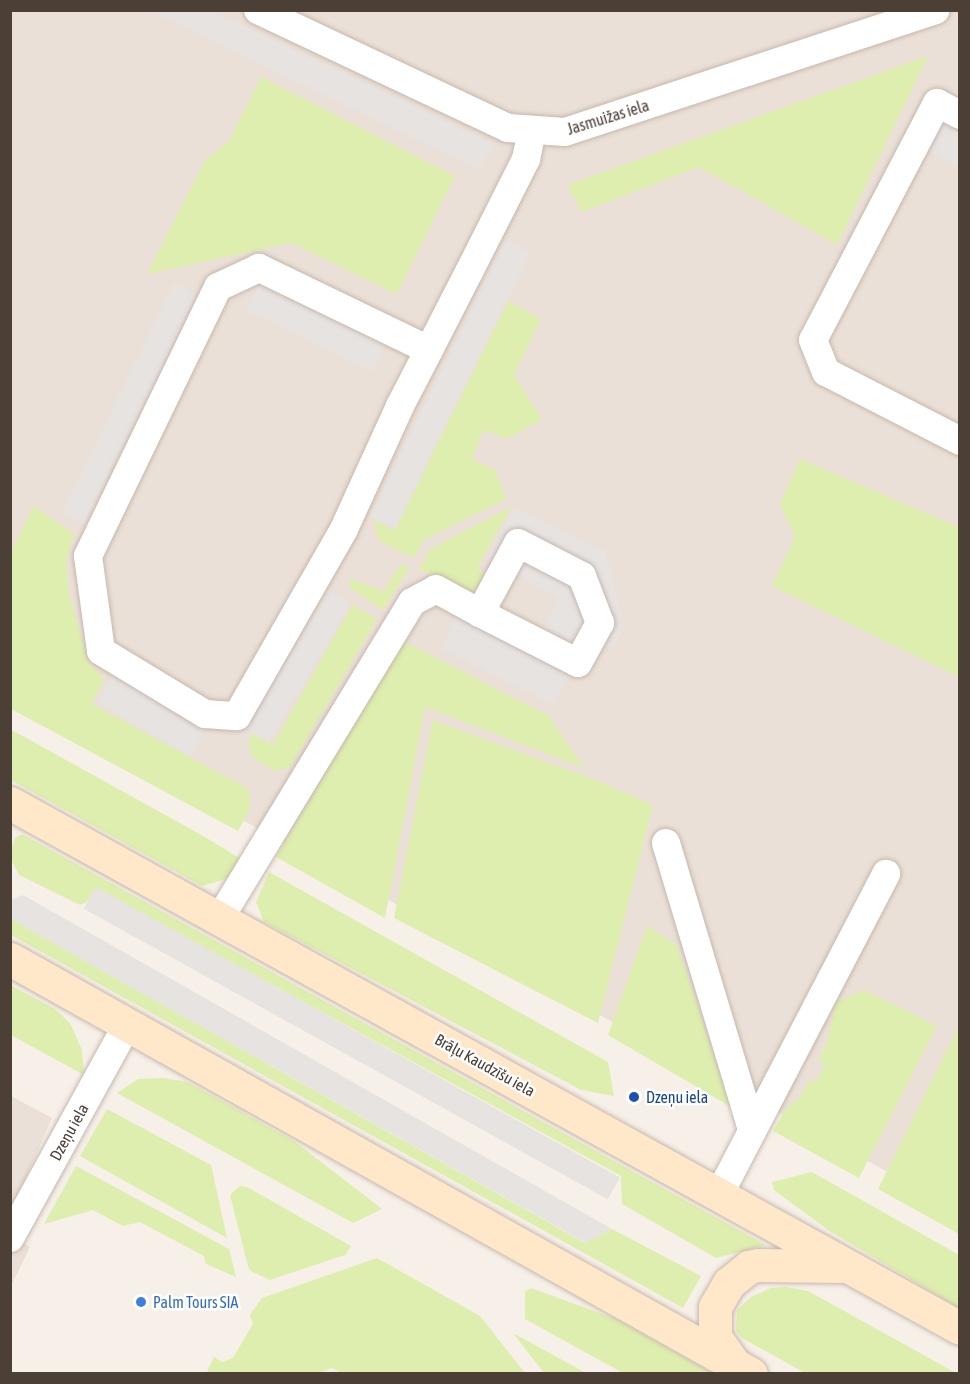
<!DOCTYPE html>
<meta charset="utf-8">
<style>
body{margin:0}
#map{position:relative;width:970px;height:1384px;overflow:hidden;background:#f6f0e9;font-family:"Asap Condensed",sans-serif}
div>[style]{position:absolute}
.residential>*{inset:0;background:#ebe0d7}
.green>*{inset:0;background:#deeeae}
.parking>*{inset:0;background:#e7e3e1;transform-origin:0 0}
.roads{filter:drop-shadow(0 0 2px #c6b8ad) drop-shadow(0 0 2px #c6b8ad)}
.street>*{height:28px;margin:-14px;padding:0 14px;transform-origin:14px;border-radius:14px;background:#fff}
.secondary>*{height:33px;margin:-16.5px;padding:0 16.5px;transform-origin:16.5px;border-radius:16.5px;background:#ffe7ca}
.dots>*{width:16px;height:16px;translate:-50% -50%;box-sizing:border-box;border:3px solid #fff;border-radius:50%}
span{translate:-50% -50%;white-space:nowrap;text-align:center;line-height:1.15;-webkit-text-stroke:5px #fff;paint-order:stroke}
.street-label{font-size:16px;color:#4b3f36}
.transit-label{font-size:16px;color:#164399}
.left{translate:0 -50%;text-align:left}
.shop-label{font-size:16px;color:#366cbe}
.frame{position:absolute;inset:0;border:12px solid #4b3f36;pointer-events:none}
</style>
<div id="map">
<div class="residential">
<i style="clip-path:polygon(10px 11px,959px 11px,959px 1211px,11px 694px)"></i>
<i style="clip-path:polygon(11px 1096px,52px 1118px,11px 1212px)"></i>
<i style="clip-path:polygon(11px 1234px,30px 1247px,11px 1286px)"></i>
</div>
<div class="green">
<i style="clip-path:polygon(928px 56px,837px 245px,699px 167px,582px 212px,567px 185px)"></i>
<i style="clip-path:polygon(261px 77px,455px 176px,397px 294px,291px 243px,147px 274px,205px 160px,229px 141px)"></i>
<i style="clip-path:polygon(508px 301px,541px 319px,514px 375px,542px 420px,506px 439px,484px 430px,472px 459px,495px 470px,506px 499px,424px 540px,414px 558px,379px 541px,373px 520px,395px 530px)"></i>
<i style="clip-path:polygon(800px 459px,959px 527px,959px 677px,772px 586px,795px 537px,780px 504px)"></i>
<i style="clip-path:polygon(33px 506px,74px 534px,66px 562px,69px 594px,88px 660px,104px 680px,92px 704px,249px 789px,250px 809px,238px 831px,11px 709px,11px 553px)"></i>
<i style="clip-path:polygon(511px 507px,478px 567px,484px 574px,484px 586px,475px 592px,465px 592px,419px 569px,430px 549px)"></i>
<i style="clip-path:polygon(401px 564px,409px 568px,383px 610px,350px 588px,350px 579px,384px 591px)"></i>
<i style="clip-path:polygon(352px 605px,377px 619px,290px 767px,274px 771px,252px 757px,248px 741px,253px 734px,273px 745px)"></i>
<i style="clip-path:polygon(403px 641px,549px 716px,584px 768px,425px 707px,385px 918px,276px 857px)"></i>
<i style="clip-path:polygon(433px 720px,598px 781px,653px 805px,598px 1023px,394px 918px)"></i>
<i style="clip-path:polygon(10px 729px,205px 837px,241px 859px,229px 878px,202px 886px,11px 780px)"></i>
<i style="clip-path:polygon(22px 834px,766px 1245px,716px 1258px,622px 1204px,621px 1176px,96px 888px,87px 902px,80px 905px,19px 875px,12px 862px,11px 849px,15px 838px)"></i>
<i style="clip-path:polygon(269px 872px,608px 1062px,614px 1096px,581px 1090px,264px 922px,256px 902px)"></i>
<i style="clip-path:polygon(11px 919px,585px 1243px,612px 1229px,701px 1276px,683px 1308px,11px 935px)"></i>
<i style="clip-path:polygon(647px 926px,677px 945px,731px 1107px,608px 1035px)"></i>
<i style="clip-path:polygon(10px 985px,55px 1009px,70px 1023px,82px 1050px,84px 1075px,11px 1035px)"></i>
<i style="clip-path:polygon(864px 990px,937px 1026px,859px 1178px,773px 1131px,785px 1110px,799px 1099px,809px 1080px,816px 1082px,825px 1064px,818px 1061px,827px 1042px,836px 1002px)"></i>
<i style="clip-path:polygon(959px 1026px,959px 1234px,878px 1189px)"></i>
<i style="clip-path:polygon(164px 1078px,188px 1082px,294px 1141px,382px 1209px,353px 1223px,117px 1093px,138px 1079px)"></i>
<i style="clip-path:polygon(107px 1109px,211px 1165px,227px 1238px,80px 1156px)"></i>
<i style="clip-path:polygon(76px 1166px,229px 1249px,236px 1277px,206px 1264px,204px 1256px,140px 1222px,123px 1226px,93px 1210px,44px 1224px)"></i>
<i style="clip-path:polygon(812px 1172px,959px 1255px,959px 1308px,828px 1230px,774px 1190px,772px 1182px)"></i>
<i style="clip-path:polygon(240px 1186px,247px 1187px,351px 1246px,345px 1255px,270px 1280px,249px 1270px,230px 1195px)"></i>
<i style="clip-path:polygon(377px 1258px,480px 1316px,525px 1373px,343px 1374px,332px 1368px,315px 1374px,206px 1374px,214px 1357px,222px 1362px,233px 1358px,253px 1324px,250px 1315px,262px 1298px)"></i>
<i style="clip-path:polygon(787px 1287px,808px 1291px,956px 1373px,805px 1373px,742px 1338px,736px 1331px,737px 1310px,751px 1297px,771px 1288px)"></i>
<i style="clip-path:polygon(531px 1288px,616px 1319px,712px 1373px,623px 1373px,525px 1319px,525px 1291px)"></i>
<i style="clip-path:polygon(513px 1333px,586px 1373px,544px 1373px)"></i>
</div>
<div class="parking">
<i style="clip-path:polygon(151px 11px,213px 11px,493px 144px,480px 170px)"></i>
<i style="clip-path:polygon(947px 114px,959px 121px,959px 167px,928px 150px)"></i>
<i style="left:505px;top:240px;width:28px;height:308px;rotate:26deg"></i>
<i style="left:174px;top:283px;width:25px;height:256px;rotate:26deg"></i>
<i style="left:259px;top:284px;width:140px;height:29px;rotate:26deg"></i>
<i style="clip-path:polygon(514px 508px,606px 552px,624px 627px,613px 649px,587px 637px,554px 705px,441px 648px,457px 616px,530px 654px,559px 598px,487px 559px)"></i>
<i style="left:329px;top:590px;width:26px;height:162px;rotate:31deg"></i>
<i style="left:113px;top:675px;width:107px;height:32px;rotate:30deg"></i>
<i style="left:96px;top:887px;width:599px;height:25px;rotate:29deg"></i>
<i style="clip-path:polygon(23px 895px,106px 942px,612px 1229px,586px 1243px,14px 921px,11px 919px,11px 900px)"></i>
</div>
<div class="roads">
<div class="street">
<i style="left:258px;top:10px;width:276px;rotate:25.3deg"></i>
<i style="left:508px;top:128px;width:57px;rotate:4deg"></i>
<i style="left:565px;top:132px;width:390px;rotate:-18.2deg"></i>
<i style="left:960px;top:115px;width:26px;rotate:-152deg"></i>
<i style="left:937px;top:103px;width:267px;rotate:117.6deg"></i>
<i style="left:813px;top:340px;width:35px;rotate:68deg"></i>
<i style="left:826px;top:372px;width:151px;rotate:27.2deg"></i>
<i style="left:429px;top:350px;width:189px;rotate:-154.2deg"></i>
<i style="left:259px;top:268px;width:45px;rotate:155.1deg"></i>
<i style="left:218px;top:287px;width:299px;rotate:115.8deg"></i>
<i style="left:88px;top:556px;width:96px;rotate:82.2deg"></i>
<i style="left:101px;top:651px;width:122px;rotate:31.2deg"></i>
<i style="left:205px;top:714px;width:32px;rotate:4deg"></i>
<i style="left:237px;top:716px;width:215px;rotate:-60.2deg"></i>
<i style="left:344px;top:529px;width:135px;rotate:-65.5deg"></i>
<i style="left:400px;top:406px;width:63px;rotate:-62.6deg"></i>
<i style="left:429px;top:350px;width:88px;rotate:-62.9deg"></i>
<i style="left:469px;top:272px;width:127px;rotate:-63.2deg"></i>
<i style="left:526px;top:159px;width:30px;rotate:-78deg"></i>
<i style="left:666px;top:843px;width:300px;rotate:73.3deg"></i>
<i style="left:220px;top:918px;width:370px;rotate:-58.7deg"></i>
<i style="left:412px;top:602px;width:27px;rotate:-28deg"></i>
<i style="left:436px;top:589px;width:50px;rotate:28.6deg"></i>
<i style="left:480px;top:613px;width:110px;rotate:27deg"></i>
<i style="left:578px;top:663px;width:46px;rotate:-61.2deg"></i>
<i style="left:600px;top:623px;width:50px;rotate:-111deg"></i>
<i style="left:582px;top:576px;width:72px;rotate:-152.7deg"></i>
<i style="left:518px;top:543px;width:80px;rotate:118.5deg"></i>
<i style="left:720px;top:1193px;width:360px;rotate:-62.5deg"></i>
<i style="left:10px;top:1238px;width:243px;rotate:-61.2deg"></i>
</div>
<div class="secondary">
<i style="left:10px;top:803px;width:1085px;rotate:28.93deg"></i>
<i style="left:10px;top:959px;width:849px;rotate:29.25deg"></i>
<i style="left:734px;top:1364px;width:33px;rotate:-125deg"></i>
<i style="left:715px;top:1337px;width:30px;rotate:-90deg"></i>
<i style="left:715px;top:1307px;width:28px;rotate:-60deg"></i>
<i style="left:729px;top:1283px;width:26px;rotate:-39deg"></i>
<i style="left:749px;top:1267px;width:9px;rotate:-13deg"></i>
<i style="left:758px;top:1265px;width:82px;rotate:0.7deg"></i>
</div>
</div>
<div class="dots">
<i style="left:634px;top:1097px;background:#1a4fb4"></i>
<i style="left:141px;top:1302px;background:#3f7fe0"></i>
</div>
<div class="street-label">
<span style="left:608px;top:117px;rotate:-17deg">Jasmuižas iela</span>
<span style="left:485px;top:1065px;rotate:29deg">Brāļu Kaudzīšu iela</span>
<span style="left:69px;top:1132px;rotate:-61deg">Dzeņu iela</span>
</div>
<div class="transit-label">
<span class="left" style="left:646px;top:1097px">Dzeņu iela</span>
</div>
<div class="shop-label">
<span class="left" style="left:153px;top:1302px">Palm Tours SIA</span>
</div>
<div class="frame"></div>
</div>
